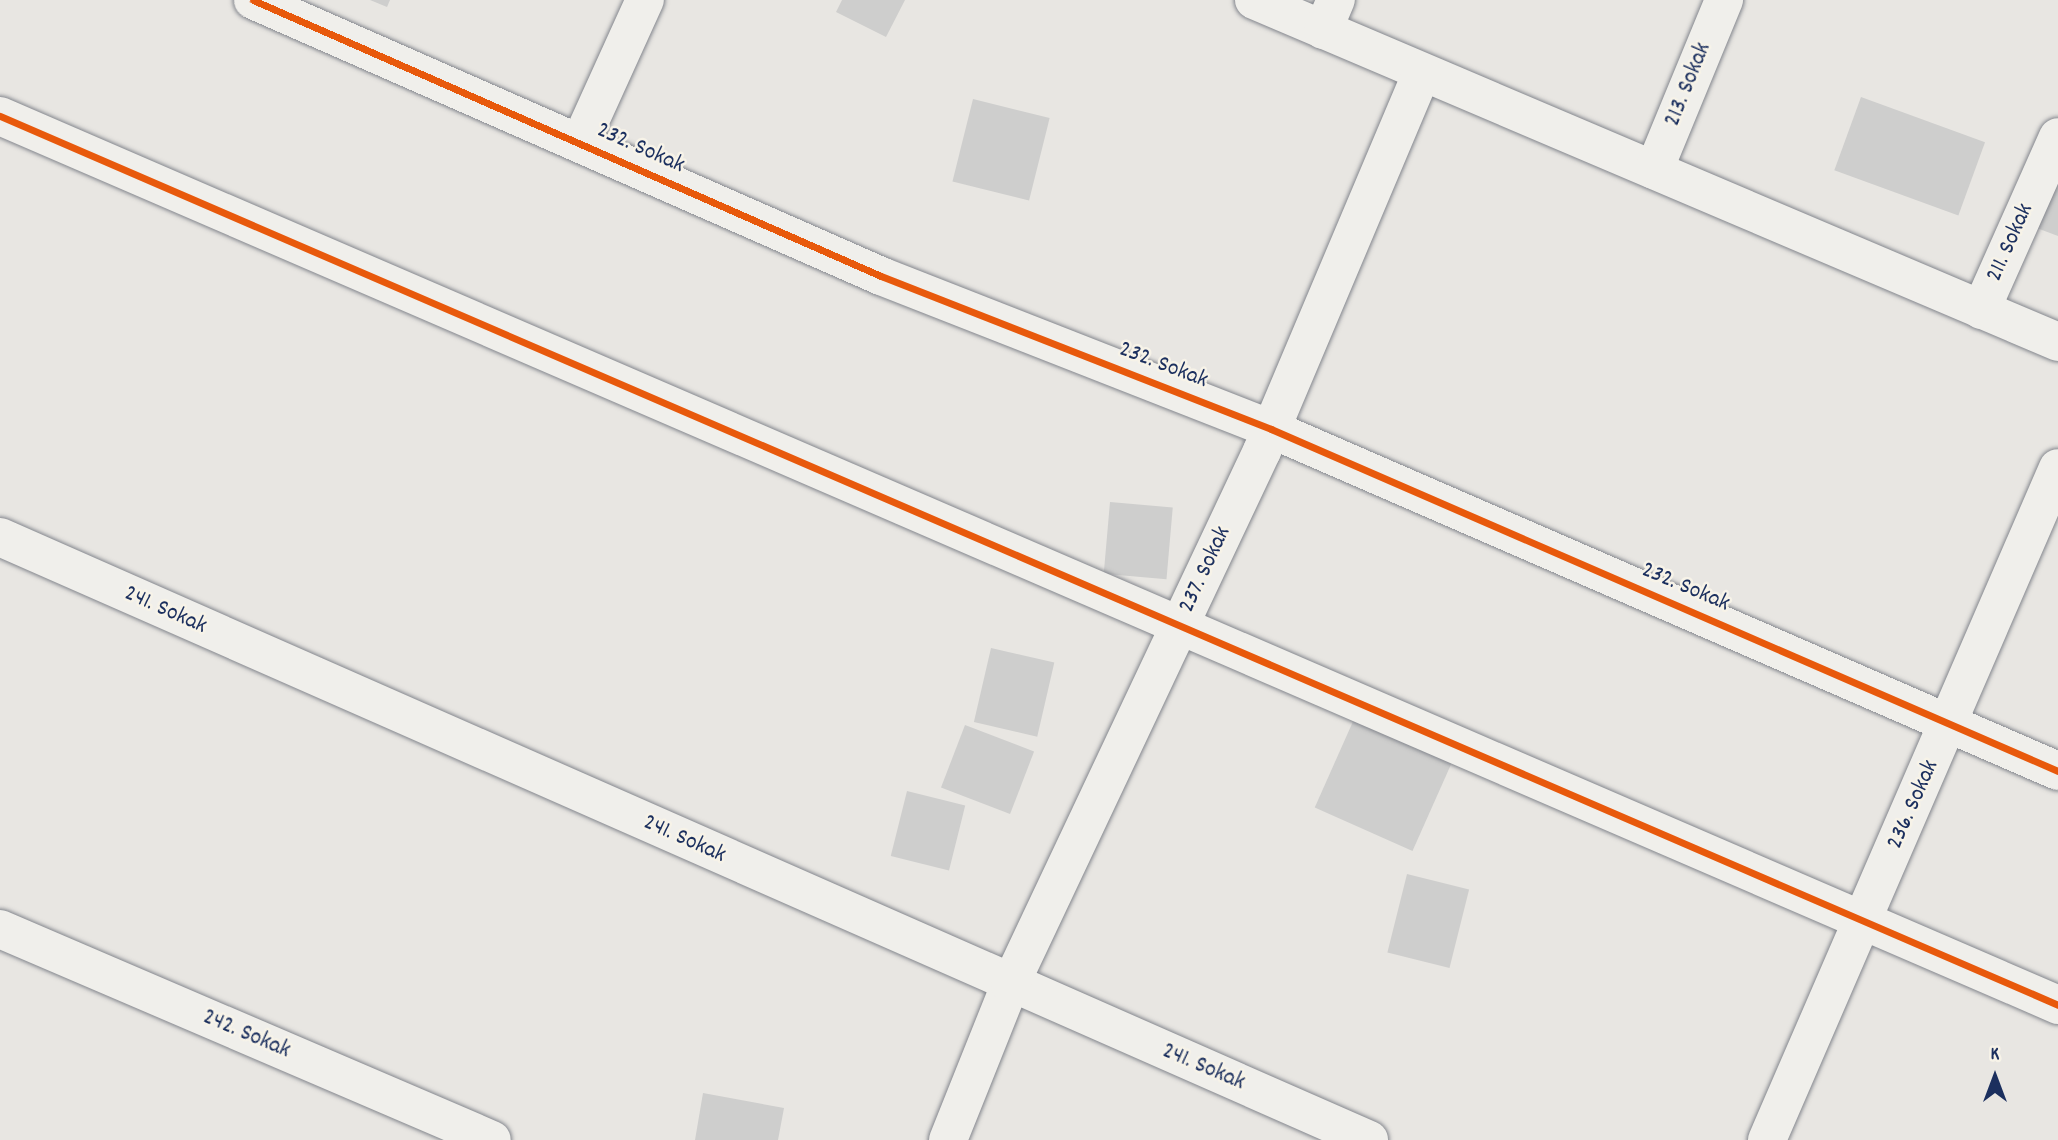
<!DOCTYPE html>
<style>
body{margin:0}
#map{position:relative;width:2058px;height:1140px;overflow:hidden;background:#e8e6e2;font-family:Dekko,sans-serif}
div>[style]{position:absolute}
.building>*{inset:0;background:#cececd;transform-origin:0 0}
.roads{filter:drop-shadow(0 0 2px #83868d) drop-shadow(0 0 2px #83868d)}
.minor>*{height:38px;margin:-19px;padding:0 19px;transform-origin:19px;border-radius:19px;background:#f0efeb}
.cycleway>*{height:7px;margin:-3.5px;padding:0 3.5px;transform-origin:3.5px;border-radius:3.5px;background:#e8590c}
span{translate:-50% -50%;white-space:nowrap;text-align:center;line-height:1.15;-webkit-text-stroke:5px #f7f3e8;paint-order:stroke}
.street-label{font-size:24px;color:#1b2f5e}
.north{position:absolute;left:1960px;top:1042px;width:70px;height:70px;-webkit-text-stroke:5px #f7f3e8;paint-order:stroke;rotate:0deg;font-size:19px;font-weight:700;line-height:28px;text-align:center;color:#1b2f5e}
.north::after{content:'';display:block;margin:auto;width:24px;height:32px;background:#1b2f5e;clip-path:polygon(50% 0,100% 100%,50% 72%,0 100%)}
</style>
<div id="map">
<div class="building">
<i style="clip-path:polygon(370px 0,390px 0,387px 7px)"></i>
<i style="clip-path:polygon(842px 0,905px 0,886px 37px,836px 12px)"></i>
<i style="left:1861px;top:97px;width:132px;height:78px;rotate:20deg"></i>
<i style="left:973px;top:99px;width:79px;height:85px;rotate:14deg"></i>
<i style="clip-path:polygon(2058px 160px,2058px 236px,2031px 226px)"></i>
<i style="left:1110px;top:502px;width:63px;height:72px;rotate:5deg"></i>
<i style="left:991px;top:648px;width:65px;height:76px;rotate:13deg"></i>
<i style="left:1355px;top:717px;width:107px;height:99px;rotate:24deg"></i>
<i style="left:965px;top:725px;width:74px;height:67px;rotate:21deg"></i>
<i style="left:907px;top:791px;width:60px;height:67px;rotate:14deg"></i>
<i style="left:1407px;top:874px;width:64px;height:81px;rotate:14deg"></i>
<i style="clip-path:polygon(703px 1093px,784px 1108px,778px 1140px,695px 1140px)"></i>
</div>
<div class="roads">
<div class="minor">
<i style="left:253px;top:0;width:686px;rotate:23.73deg"></i>
<i style="left:881px;top:276px;width:419px;rotate:21.4deg"></i>
<i style="left:1271px;top:429px;width:858px;rotate:23.49deg"></i>
<i style="left:1254px;top:0;width:874px;rotate:23.04deg"></i>
<i style="left:1323px;top:30px;width:33px;rotate:-67deg"></i>
<i style="left:0;top:116px;width:2242px;rotate:23.36deg"></i>
<i style="left:580px;top:143px;width:157px;rotate:-65.6deg"></i>
<i style="left:1654px;top:170px;width:184px;rotate:-67.6deg"></i>
<i style="left:1981px;top:310px;width:189px;rotate:-66deg"></i>
<i style="left:0;top:537px;width:1496px;rotate:23.77deg"></i>
<i style="left:0;top:929px;width:535px;rotate:23.21deg"></i>
<i style="left:948px;top:1140px;width:167px;rotate:-68.2deg"></i>
<i style="left:1010px;top:985px;width:590px;rotate:-64.74deg"></i>
<i style="left:1262px;top:451px;width:411px;rotate:-67.1deg"></i>
<i style="left:1767px;top:1140px;width:732px;rotate:-66.59deg"></i>
</div>
</div>
<div class="cycleway">
<i style="left:253px;top:0;width:686px;rotate:23.73deg"></i>
<i style="left:881px;top:276px;width:419px;rotate:21.4deg"></i>
<i style="left:1271px;top:429px;width:858px;rotate:23.49deg"></i>
<i style="left:0;top:116px;width:2242px;rotate:23.36deg"></i>
</div>
<div class="street-label">
<span style="left:1689px;top:85px;rotate:-68deg">213. Sokak</span>
<span style="left:640px;top:149px;rotate:24deg">232. Sokak</span>
<span style="left:2011px;top:243px;rotate:-66deg">211. Sokak</span>
<span style="left:1163px;top:366px;rotate:21deg">232. Sokak</span>
<span style="left:1206px;top:570px;rotate:-65deg">237. Sokak</span>
<span style="left:1685px;top:588px;rotate:23deg">232. Sokak</span>
<span style="left:165px;top:611px;rotate:24deg">241. Sokak</span>
<span style="left:1914px;top:805px;rotate:-66deg">236. Sokak</span>
<span style="left:684px;top:840px;rotate:24deg">241. Sokak</span>
<span style="left:246px;top:1035px;rotate:23deg">242. Sokak</span>
<span style="left:1203px;top:1068px;rotate:23deg">241. Sokak</span>
</div>
<div class="north">K</div>
</div>
